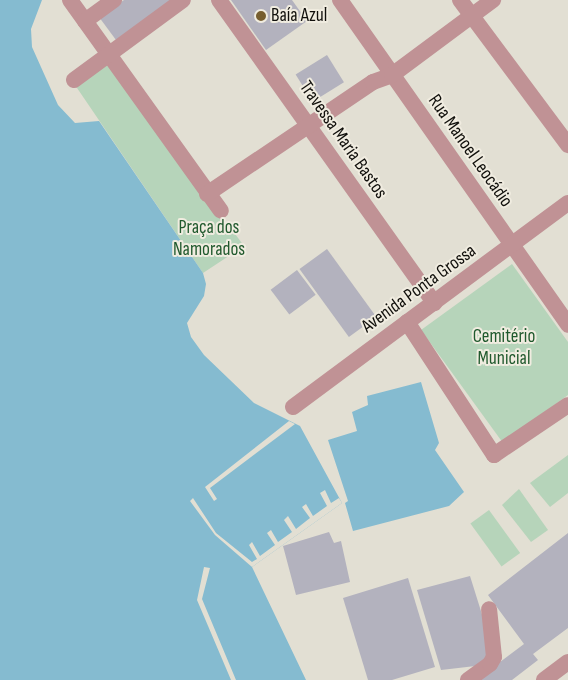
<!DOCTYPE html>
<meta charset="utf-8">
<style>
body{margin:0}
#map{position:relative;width:568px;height:680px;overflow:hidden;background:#e2dfd3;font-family:"Sofia Sans Condensed",sans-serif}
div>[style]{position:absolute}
.green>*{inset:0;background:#b6d4ba;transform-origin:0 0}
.water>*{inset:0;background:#85bbd0}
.pier>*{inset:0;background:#e2dfd3}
.building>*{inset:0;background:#b3b2be;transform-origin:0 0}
.minor>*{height:16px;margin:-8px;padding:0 8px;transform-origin:8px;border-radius:8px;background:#c09295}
.dots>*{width:14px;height:14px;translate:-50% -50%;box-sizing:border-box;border:2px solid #f0ece0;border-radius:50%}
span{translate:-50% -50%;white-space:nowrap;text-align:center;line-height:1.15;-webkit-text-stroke:4px #f0ece0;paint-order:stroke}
.poi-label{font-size:19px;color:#100f0b}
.left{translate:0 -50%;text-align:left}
.street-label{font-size:19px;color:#100f0b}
.park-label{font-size:19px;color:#20592d}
</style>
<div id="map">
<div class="green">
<i style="clip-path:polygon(107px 64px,217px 216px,227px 223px,244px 246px,203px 273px,75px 85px)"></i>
<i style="clip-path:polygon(512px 264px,568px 342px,568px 395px,503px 443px,421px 330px)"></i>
<i style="clip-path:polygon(568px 455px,568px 493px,550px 507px,530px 483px)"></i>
<i style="clip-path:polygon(519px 489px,548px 530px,531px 542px,502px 505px)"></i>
<i style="left:489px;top:510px;width:53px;height:23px;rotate:54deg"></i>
</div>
<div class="water">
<i style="clip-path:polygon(0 0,42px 0,31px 29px,32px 47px,58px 105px,75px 123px,99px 121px,203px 273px,206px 284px,204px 296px,187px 323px,191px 337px,204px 355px,254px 403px,300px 426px,342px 503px,252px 567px,306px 680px,0 680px)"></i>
<i style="clip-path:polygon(421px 382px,439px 443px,435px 450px,464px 492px,449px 506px,353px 531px,345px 503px,348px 501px,328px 440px,357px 431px,352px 412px,368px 405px,367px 396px)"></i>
</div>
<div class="pier">
<i style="clip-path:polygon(289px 421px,295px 424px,210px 488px,217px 499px,214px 501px,205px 487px)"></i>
<i style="clip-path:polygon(325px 490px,331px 503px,339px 498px,342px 503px,252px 567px,215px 535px,190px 501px,193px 498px,216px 533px,252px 562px,257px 559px,249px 545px,252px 542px,260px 556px,275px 545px,267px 533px,271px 530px,278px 542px,292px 532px,284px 520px,288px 516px,296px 529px,310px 518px,302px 507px,306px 504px,313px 516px,327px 506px,320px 493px)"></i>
<i style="clip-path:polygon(204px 567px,210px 568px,202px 599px,236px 680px,231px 680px,197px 600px)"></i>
</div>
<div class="building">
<i style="clip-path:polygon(124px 0,171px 0,116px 40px,99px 17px)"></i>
<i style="clip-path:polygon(231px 0,292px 0,307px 21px,266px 50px)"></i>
<i style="left:327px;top:55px;width:32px;height:37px;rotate:58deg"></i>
<i style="left:327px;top:249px;width:84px;height:34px;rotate:54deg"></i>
<i style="left:297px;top:270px;width:31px;height:33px;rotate:53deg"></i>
<i style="clip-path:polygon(329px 532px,334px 543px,341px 541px,350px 582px,296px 595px,283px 546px)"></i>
<i style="clip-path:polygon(568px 533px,568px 628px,533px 654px,538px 660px,512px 680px,476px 680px,524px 644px,488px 595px)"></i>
<i style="clip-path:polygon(470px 576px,490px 640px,484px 665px,441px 670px,417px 590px)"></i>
<i style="clip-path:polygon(408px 578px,435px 667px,392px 680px,368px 680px,343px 598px)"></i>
</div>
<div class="minor">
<i style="left:70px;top:0;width:259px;rotate:54.4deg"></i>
<i style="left:219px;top:0;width:372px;rotate:54.6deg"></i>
<i style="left:340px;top:0;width:397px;rotate:54.9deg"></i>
<i style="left:460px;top:0;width:181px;rotate:53.3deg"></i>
<i style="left:85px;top:21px;width:36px;rotate:-36deg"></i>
<i style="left:74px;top:80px;width:135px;rotate:-36.3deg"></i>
<i style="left:207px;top:194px;width:200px;rotate:-34deg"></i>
<i style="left:373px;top:82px;width:20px;rotate:-20deg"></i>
<i style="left:392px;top:75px;width:126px;rotate:-36.6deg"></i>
<i style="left:407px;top:322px;width:159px;rotate:56.8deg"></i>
<i style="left:494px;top:455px;width:89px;rotate:-34deg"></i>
<i style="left:293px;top:407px;width:342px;rotate:-36.6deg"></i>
<i style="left:468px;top:680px;width:27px;rotate:-36deg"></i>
<i style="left:490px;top:664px;width:8px;rotate:-60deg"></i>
<i style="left:494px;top:657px;width:48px;rotate:-95.9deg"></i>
<i style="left:544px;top:680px;width:30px;rotate:-37deg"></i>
</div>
<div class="dots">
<i style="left:261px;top:16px;background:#775e2f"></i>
</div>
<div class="poi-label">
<span class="left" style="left:271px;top:16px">Baía Azul</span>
</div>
<div class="street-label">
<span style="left:343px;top:140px;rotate:55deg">Travessa Maria Bastos</span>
<span style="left:470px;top:151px;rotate:55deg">Rua Manoel Leocádio</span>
<span style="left:419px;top:289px;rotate:-36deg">Avenida Ponta Grossa</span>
</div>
<div class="park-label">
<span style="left:209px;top:239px">Praça dos<br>Namorados</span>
<span style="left:504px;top:348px">Cemitério<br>Municial</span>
</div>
</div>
